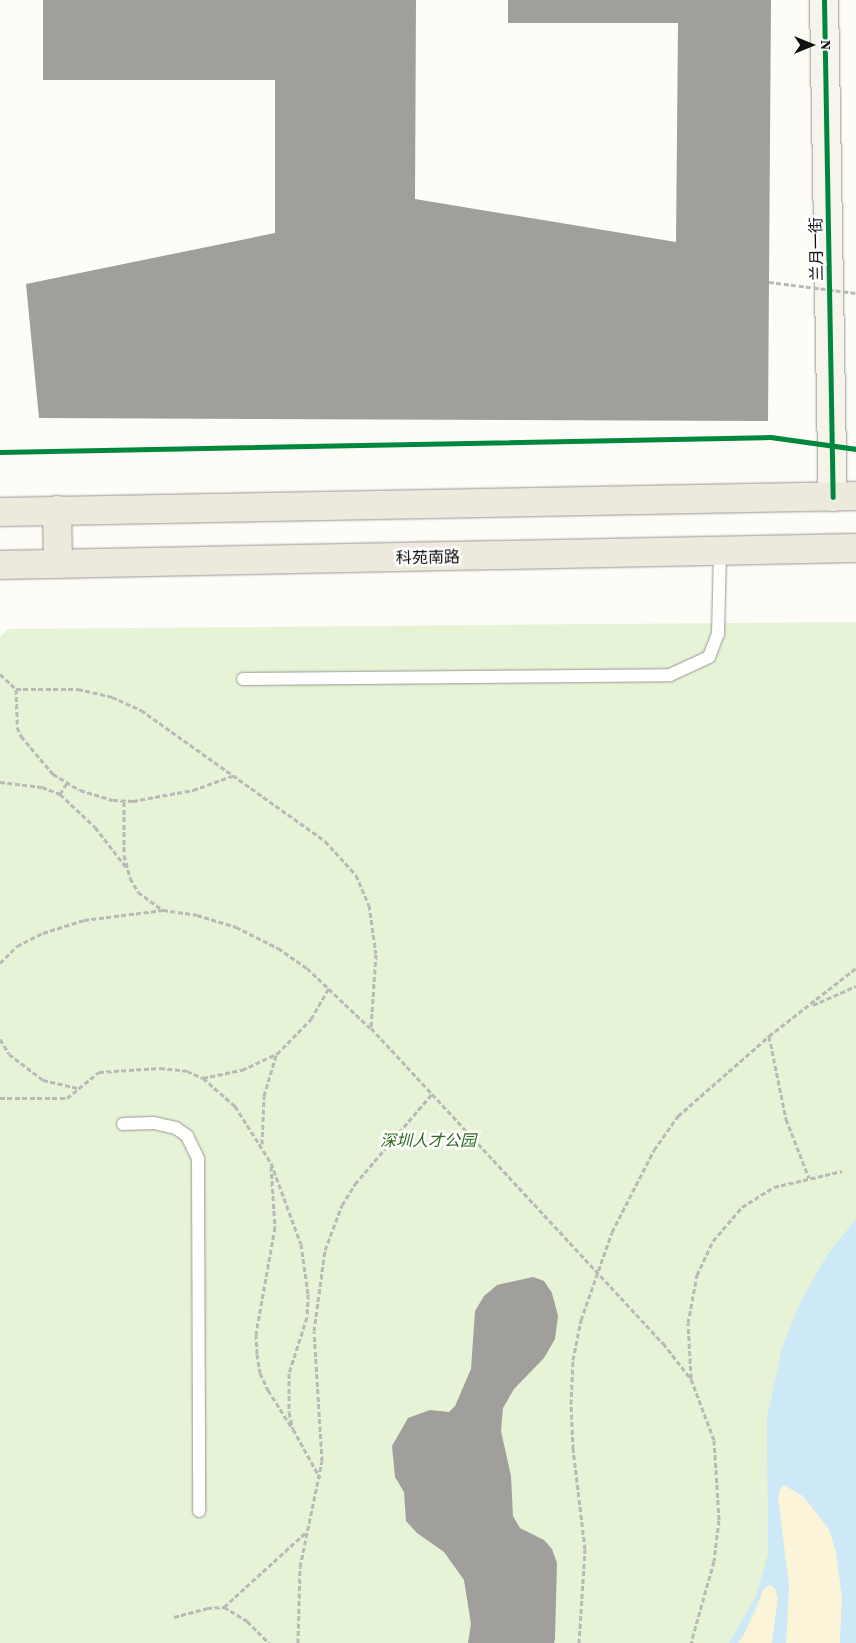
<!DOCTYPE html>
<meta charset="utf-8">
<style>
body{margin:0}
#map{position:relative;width:856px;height:1643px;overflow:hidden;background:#fdfcf7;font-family:"Source Serif 4","Noto Sans SC",serif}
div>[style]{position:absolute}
.green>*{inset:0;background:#e7f3d7}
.sand>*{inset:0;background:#fcf4d9}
.water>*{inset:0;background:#cde8f7}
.building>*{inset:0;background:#a19f9c}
.path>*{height:3px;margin-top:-1.5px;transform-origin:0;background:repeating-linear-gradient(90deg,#b9b9b8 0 5px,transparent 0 7.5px)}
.roads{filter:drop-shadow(0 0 1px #979795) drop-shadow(0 0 1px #979795)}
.lane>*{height:12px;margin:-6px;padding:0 6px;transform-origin:6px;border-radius:6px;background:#fffffe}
.secondary>*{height:28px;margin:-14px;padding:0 14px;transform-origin:14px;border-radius:14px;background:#f6f4eb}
.primary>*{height:28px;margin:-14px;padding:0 14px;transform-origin:14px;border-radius:14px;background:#ede9dc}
.path-bridge>*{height:3px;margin-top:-1.5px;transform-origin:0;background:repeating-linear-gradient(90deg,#b9b9b8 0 5px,transparent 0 7.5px)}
.cycleway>*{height:5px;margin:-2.5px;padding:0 2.5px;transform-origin:2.5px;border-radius:2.5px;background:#00873e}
span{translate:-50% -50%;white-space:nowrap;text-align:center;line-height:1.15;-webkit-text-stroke:5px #fff;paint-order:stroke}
.street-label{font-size:16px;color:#111}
.park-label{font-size:16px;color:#2f6b1f;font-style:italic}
.north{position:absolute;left:786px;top:20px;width:50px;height:50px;-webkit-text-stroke:4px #fff;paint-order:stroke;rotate:90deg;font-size:14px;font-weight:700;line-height:20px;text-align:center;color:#111}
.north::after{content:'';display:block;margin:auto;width:18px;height:22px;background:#111;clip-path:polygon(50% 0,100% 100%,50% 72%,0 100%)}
</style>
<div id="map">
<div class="green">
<i style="clip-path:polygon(856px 622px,856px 1643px,0 1643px,0 637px,8px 629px)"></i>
</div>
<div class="sand">
<i style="clip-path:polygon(784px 1485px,790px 1485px,803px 1496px,829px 1529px,836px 1552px,842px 1597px,840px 1643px,786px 1643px,789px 1586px,778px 1498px,780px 1489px)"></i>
<i style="clip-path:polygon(769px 1585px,775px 1588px,778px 1599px,772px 1643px,738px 1643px,755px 1615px,764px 1588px)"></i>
</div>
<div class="water">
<i style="clip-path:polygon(856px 1219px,856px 1643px,840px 1643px,842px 1597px,836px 1552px,829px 1529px,803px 1496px,784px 1485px,780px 1489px,778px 1498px,789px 1586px,786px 1643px,772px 1643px,778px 1599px,775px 1588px,769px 1585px,764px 1588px,743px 1636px,738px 1643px,729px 1643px,756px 1596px,768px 1555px,767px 1418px,782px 1348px,800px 1303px,827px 1255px)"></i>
</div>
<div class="building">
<i style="clip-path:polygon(43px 0,416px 0,415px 199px,676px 242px,678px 23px,508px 23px,508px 0,771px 0,768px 421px,39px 418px,26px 284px,275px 233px,275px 80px,43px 80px)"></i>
<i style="clip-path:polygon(533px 1277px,544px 1281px,552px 1293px,558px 1316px,555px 1339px,544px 1358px,514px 1389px,503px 1408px,501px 1431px,511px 1476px,513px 1516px,520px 1528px,544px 1540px,552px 1549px,557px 1563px,555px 1639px,554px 1643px,468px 1643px,471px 1624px,464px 1580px,444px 1552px,417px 1533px,406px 1521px,404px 1492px,395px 1477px,392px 1446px,408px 1418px,430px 1410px,449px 1412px,455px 1406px,471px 1369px,475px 1311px,484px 1296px,497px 1285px)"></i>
</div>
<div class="path">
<i style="left:0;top:674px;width:22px;rotate:43deg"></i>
<i style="left:16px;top:689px;width:62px"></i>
<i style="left:78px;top:689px;width:35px;rotate:13deg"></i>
<i style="left:112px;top:697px;width:32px;rotate:24deg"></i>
<i style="left:141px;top:710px;width:226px;rotate:35.4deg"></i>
<i style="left:325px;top:841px;width:46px;rotate:47.6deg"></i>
<i style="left:356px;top:875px;width:33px;rotate:67deg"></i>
<i style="left:369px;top:905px;width:49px;rotate:81.9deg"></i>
<i style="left:376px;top:954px;width:74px;rotate:93.9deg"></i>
<i style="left:371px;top:1028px;width:430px;rotate:47.2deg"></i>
<i style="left:663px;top:1343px;width:46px;rotate:52.1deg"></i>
<i style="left:691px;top:1379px;width:65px;rotate:69.3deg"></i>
<i style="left:714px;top:1440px;width:80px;rotate:86.4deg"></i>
<i style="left:719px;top:1520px;width:41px;rotate:97deg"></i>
<i style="left:714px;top:1561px;width:85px;rotate:105.7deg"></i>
<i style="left:16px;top:689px;width:38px;rotate:88deg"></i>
<i style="left:17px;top:727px;width:10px;rotate:66deg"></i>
<i style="left:21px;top:736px;width:50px;rotate:49.9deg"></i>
<i style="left:53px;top:774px;width:31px;rotate:31deg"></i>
<i style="left:80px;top:790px;width:34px;rotate:17deg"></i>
<i style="left:113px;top:800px;width:20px;rotate:3deg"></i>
<i style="left:133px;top:801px;width:61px;rotate:-10.4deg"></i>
<i style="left:193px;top:790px;width:45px;rotate:-19.7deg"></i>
<i style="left:0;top:782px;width:42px;rotate:6.8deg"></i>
<i style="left:42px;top:787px;width:19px;rotate:21deg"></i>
<i style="left:60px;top:794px;width:48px;rotate:43.3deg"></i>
<i style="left:95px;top:827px;width:51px;rotate:52.2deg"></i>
<i style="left:60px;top:794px;width:13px;rotate:-58deg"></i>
<i style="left:124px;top:802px;width:53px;rotate:90deg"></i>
<i style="left:124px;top:855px;width:24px;rotate:75deg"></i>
<i style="left:130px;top:878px;width:16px;rotate:60deg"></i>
<i style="left:138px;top:892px;width:31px;rotate:36deg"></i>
<i style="left:0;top:963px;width:24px;rotate:-45deg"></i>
<i style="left:17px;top:946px;width:29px;rotate:-27deg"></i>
<i style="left:43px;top:933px;width:43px;rotate:-17.6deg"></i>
<i style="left:84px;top:920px;width:80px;rotate:-7.2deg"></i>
<i style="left:163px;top:910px;width:34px;rotate:8deg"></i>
<i style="left:197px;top:915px;width:41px;rotate:17.1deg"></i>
<i style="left:236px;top:927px;width:47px;rotate:26.6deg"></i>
<i style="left:278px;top:948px;width:35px;rotate:35deg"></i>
<i style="left:307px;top:968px;width:87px;rotate:43.6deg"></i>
<i style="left:813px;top:1005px;width:47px;rotate:-23.8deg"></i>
<i style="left:769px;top:1036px;width:85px;rotate:78.4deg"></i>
<i style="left:786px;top:1119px;width:63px;rotate:68.7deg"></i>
<i style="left:0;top:1039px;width:17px;rotate:59deg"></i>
<i style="left:9px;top:1054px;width:43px;rotate:37.4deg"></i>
<i style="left:43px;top:1080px;width:35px;rotate:13deg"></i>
<i style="left:203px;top:1078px;width:40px;rotate:-12deg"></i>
<i style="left:242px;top:1070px;width:38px;rotate:-25deg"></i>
<i style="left:277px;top:1054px;width:49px;rotate:-45.8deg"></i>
<i style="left:311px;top:1019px;width:36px;rotate:-60deg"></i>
<i style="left:0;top:1098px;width:67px"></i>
<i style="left:67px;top:1098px;width:41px;rotate:-39.1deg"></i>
<i style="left:99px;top:1072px;width:61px;rotate:-3.8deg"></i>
<i style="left:160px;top:1068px;width:27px;rotate:6deg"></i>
<i style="left:187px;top:1071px;width:17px;rotate:24deg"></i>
<i style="left:203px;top:1078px;width:43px;rotate:41.2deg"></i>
<i style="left:235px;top:1106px;width:67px;rotate:57.7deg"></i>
<i style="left:271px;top:1163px;width:86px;rotate:69.7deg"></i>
<i style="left:301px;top:1244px;width:50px;rotate:82deg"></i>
<i style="left:308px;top:1294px;width:23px;rotate:92deg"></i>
<i style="left:307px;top:1317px;width:59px;rotate:107.8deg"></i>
<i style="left:289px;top:1373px;width:39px;rotate:90deg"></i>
<i style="left:289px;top:1412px;width:17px;rotate:77deg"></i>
<i style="left:293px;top:1429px;width:56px;rotate:61.1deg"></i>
<i style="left:262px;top:1144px;width:48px;rotate:-87.6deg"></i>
<i style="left:264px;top:1096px;width:43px;rotate:-73.7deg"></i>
<i style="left:271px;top:1166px;width:61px;rotate:86.2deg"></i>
<i style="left:275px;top:1227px;width:109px;rotate:100.1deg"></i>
<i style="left:256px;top:1334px;width:20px;rotate:87deg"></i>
<i style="left:257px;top:1354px;width:19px;rotate:81deg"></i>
<i style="left:260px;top:1373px;width:19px;rotate:65deg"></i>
<i style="left:268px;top:1390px;width:45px;rotate:57.7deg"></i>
<i style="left:691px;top:1378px;width:55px;rotate:-93.1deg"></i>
<i style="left:688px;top:1323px;width:49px;rotate:-79.4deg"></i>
<i style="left:697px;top:1275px;width:38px;rotate:-65deg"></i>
<i style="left:713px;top:1241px;width:45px;rotate:-49.5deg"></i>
<i style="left:742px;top:1207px;width:38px;rotate:-32deg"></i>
<i style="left:774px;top:1187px;width:70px;rotate:-13.2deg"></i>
<i style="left:224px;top:1607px;width:110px;rotate:-42.4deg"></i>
<i style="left:174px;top:1617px;width:34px;rotate:-15deg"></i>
<i style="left:207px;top:1608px;width:17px;rotate:-3deg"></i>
<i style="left:224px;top:1607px;width:27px;rotate:31deg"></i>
<i style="left:247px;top:1621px;width:31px;rotate:45deg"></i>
<i style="left:298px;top:1643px;width:76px;rotate:-88.5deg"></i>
<i style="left:300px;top:1567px;width:108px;rotate:-78.3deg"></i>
<i style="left:322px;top:1461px;width:130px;rotate:-93.5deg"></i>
<i style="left:314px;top:1331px;width:82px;rotate:-82.3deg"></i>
<i style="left:325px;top:1250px;width:48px;rotate:-69.3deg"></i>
<i style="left:342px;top:1205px;width:25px;rotate:-58deg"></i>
<i style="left:355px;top:1184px;width:118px;rotate:-49.5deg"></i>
<i style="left:579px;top:1643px;width:94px;rotate:-86.3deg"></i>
<i style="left:585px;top:1549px;width:101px;rotate:-96.8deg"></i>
<i style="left:573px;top:1449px;width:45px;rotate:-92.5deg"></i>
<i style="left:571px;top:1404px;width:44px;rotate:-87.4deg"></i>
<i style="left:573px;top:1360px;width:41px;rotate:-78.7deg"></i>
<i style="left:581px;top:1320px;width:93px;rotate:-70.6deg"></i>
<i style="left:612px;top:1232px;width:92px;rotate:-62.9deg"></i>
<i style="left:654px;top:1150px;width:42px;rotate:-54.8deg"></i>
<i style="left:678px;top:1116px;width:121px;rotate:-41.3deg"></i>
<i style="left:769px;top:1036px;width:110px;rotate:-38deg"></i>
</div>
<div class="roads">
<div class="lane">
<i style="left:243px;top:679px;width:427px;rotate:-0.5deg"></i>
<i style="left:670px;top:675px;width:43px;rotate:-24.8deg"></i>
<i style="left:709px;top:657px;width:25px;rotate:-69deg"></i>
<i style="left:718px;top:634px;width:83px;rotate:-88.6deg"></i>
<i style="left:123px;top:1124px;width:31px;rotate:-2deg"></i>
<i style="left:154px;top:1123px;width:23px;rotate:13deg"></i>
<i style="left:176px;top:1128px;width:14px;rotate:36deg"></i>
<i style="left:187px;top:1136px;width:25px;rotate:64deg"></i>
<i style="left:198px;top:1159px;width:352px;rotate:89.8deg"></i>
</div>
<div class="secondary">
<i style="left:824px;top:0;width:497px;rotate:89deg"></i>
</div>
<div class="primary">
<i style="left:57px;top:510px;width:54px;rotate:88.9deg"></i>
<i style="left:0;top:512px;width:856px;rotate:-1.07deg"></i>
<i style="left:0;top:565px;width:856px;rotate:-1.14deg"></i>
</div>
</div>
<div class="path-bridge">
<i style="left:769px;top:282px;width:88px;rotate:7.2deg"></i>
</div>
<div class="cycleway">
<i style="left:824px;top:0;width:497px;rotate:89deg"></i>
<i style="left:0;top:452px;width:771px;rotate:-1.11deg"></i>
<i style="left:771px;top:437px;width:86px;rotate:8deg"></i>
</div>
<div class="street-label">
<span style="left:816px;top:249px;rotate:-91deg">兰月一街</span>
<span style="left:428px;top:557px;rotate:-1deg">科苑南路</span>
</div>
<div class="park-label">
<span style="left:428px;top:1140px">深圳人才公园</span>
</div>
<div class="north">N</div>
</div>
